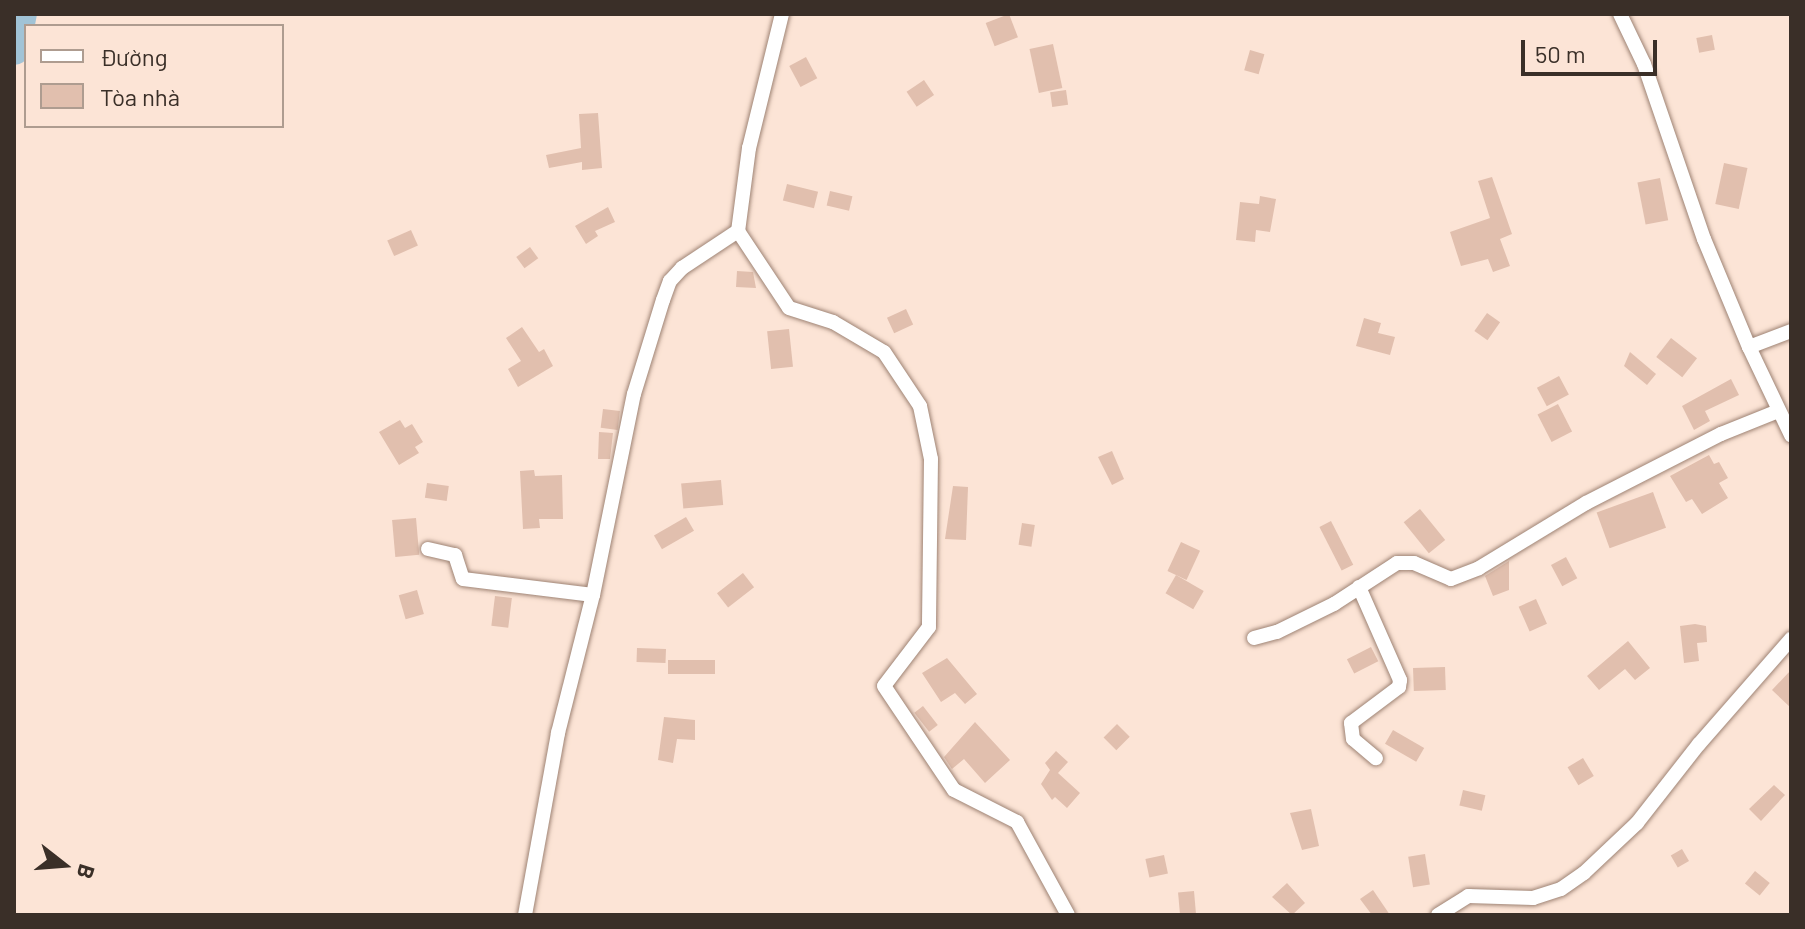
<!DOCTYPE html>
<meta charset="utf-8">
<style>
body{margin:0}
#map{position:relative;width:1805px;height:929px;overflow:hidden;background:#fce4d6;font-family:Barlow,sans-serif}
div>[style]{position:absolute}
.river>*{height:32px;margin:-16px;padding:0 16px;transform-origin:16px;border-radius:16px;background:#a1c3d6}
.building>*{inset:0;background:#e1bfae;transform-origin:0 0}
.roads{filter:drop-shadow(0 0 2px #9e8374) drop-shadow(0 0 2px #9e8374)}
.minor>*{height:14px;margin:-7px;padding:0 7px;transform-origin:7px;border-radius:7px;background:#fff}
span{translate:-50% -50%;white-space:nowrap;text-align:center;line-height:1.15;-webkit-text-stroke:6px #fce4d6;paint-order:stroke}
.frame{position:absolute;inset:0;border:16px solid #3a2f28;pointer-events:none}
.legend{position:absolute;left:24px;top:24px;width:260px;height:104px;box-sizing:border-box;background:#fce4d6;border:2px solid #ae9c90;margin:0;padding:10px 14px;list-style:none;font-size:24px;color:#3a2f28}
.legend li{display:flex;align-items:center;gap:16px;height:40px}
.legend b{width:40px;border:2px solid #ae9c90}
.north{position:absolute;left:24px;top:825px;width:80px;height:80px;-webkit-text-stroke:6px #fce4d6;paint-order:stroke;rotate:107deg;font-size:22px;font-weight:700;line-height:32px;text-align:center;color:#3a2f28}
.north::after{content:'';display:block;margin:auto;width:28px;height:36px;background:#3a2f28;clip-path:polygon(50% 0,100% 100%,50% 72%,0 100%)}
.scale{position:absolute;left:1521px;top:40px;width:136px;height:36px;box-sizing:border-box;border:4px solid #3a2f28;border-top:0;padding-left:10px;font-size:24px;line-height:28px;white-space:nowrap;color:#3a2f28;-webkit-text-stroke:6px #fce4d6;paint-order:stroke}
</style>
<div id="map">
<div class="river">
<i style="left:14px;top:49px;width:36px;rotate:-79deg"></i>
</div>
<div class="building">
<i style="left:1009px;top:14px;width:25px;height:25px;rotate:69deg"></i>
<i style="left:1712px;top:35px;width:15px;height:16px;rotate:79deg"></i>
<i style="left:1053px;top:44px;width:45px;height:24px;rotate:78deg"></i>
<i style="left:1250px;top:50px;width:15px;height:21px;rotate:16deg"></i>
<i style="left:806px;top:57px;width:24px;height:19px;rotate:62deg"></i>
<i style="left:924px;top:80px;width:18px;height:21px;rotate:56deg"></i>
<i style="left:1066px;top:90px;width:15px;height:16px;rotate:82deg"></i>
<i style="clip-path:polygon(598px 113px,602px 168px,582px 170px,582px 162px,549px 168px,546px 155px,581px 148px,579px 114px)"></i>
<i style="left:1724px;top:163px;width:24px;height:42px;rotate:12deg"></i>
<i style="clip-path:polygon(1492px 177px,1512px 234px,1500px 239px,1510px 266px,1493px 272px,1488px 259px,1461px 266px,1450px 232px,1490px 218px,1478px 181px)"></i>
<i style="left:1660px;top:178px;width:43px;height:23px;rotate:79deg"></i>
<i style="left:787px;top:184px;width:32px;height:17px;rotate:14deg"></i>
<i style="left:830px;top:191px;width:23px;height:15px;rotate:13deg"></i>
<i style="clip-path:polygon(1260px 196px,1276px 199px,1270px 232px,1256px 230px,1255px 242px,1236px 240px,1240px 202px,1259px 204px)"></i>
<i style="clip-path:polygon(608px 207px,615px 222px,595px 231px,598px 236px,586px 244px,575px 226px)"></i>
<i style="left:411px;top:230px;width:17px;height:26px;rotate:66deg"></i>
<i style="left:530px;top:247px;width:14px;height:17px;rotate:54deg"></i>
<i style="clip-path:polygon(737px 271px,753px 272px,756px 288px,736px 287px)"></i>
<i style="left:906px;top:309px;width:17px;height:21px;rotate:65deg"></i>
<i style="left:1487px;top:313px;width:16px;height:22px;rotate:35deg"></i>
<i style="clip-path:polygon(1364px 318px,1381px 323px,1378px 333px,1395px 337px,1390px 355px,1356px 346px)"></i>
<i style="clip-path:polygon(522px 327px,539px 352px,544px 349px,553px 366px,518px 387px,508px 369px,521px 361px,506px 338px)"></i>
<i style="left:789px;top:329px;width:38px;height:22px;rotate:84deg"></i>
<i style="left:1671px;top:338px;width:33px;height:24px;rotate:38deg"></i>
<i style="clip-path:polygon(1630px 352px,1656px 374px,1647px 385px,1624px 366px)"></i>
<i style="left:1559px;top:376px;width:21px;height:25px;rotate:62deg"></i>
<i style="clip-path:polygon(1731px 379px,1739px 395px,1705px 411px,1710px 421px,1694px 430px,1682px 406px)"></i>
<i style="left:1558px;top:404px;width:31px;height:23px;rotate:63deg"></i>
<i style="left:603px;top:409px;width:17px;height:19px;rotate:7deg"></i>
<i style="clip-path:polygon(400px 420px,405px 428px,412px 424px,423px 442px,415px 447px,419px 453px,399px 465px,379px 432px)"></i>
<i style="clip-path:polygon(599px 432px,613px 433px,610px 459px,598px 459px)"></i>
<i style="clip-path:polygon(1112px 451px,1124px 479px,1112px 485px,1098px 457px)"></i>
<i style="clip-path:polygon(1709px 455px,1714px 464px,1719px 462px,1728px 478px,1719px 483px,1728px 498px,1702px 514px,1692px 499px,1686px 502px,1670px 476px)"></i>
<i style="clip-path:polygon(534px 470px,535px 476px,562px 475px,563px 519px,539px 519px,540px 528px,523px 529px,520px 471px)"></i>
<i style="left:721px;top:480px;width:25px;height:40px;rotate:85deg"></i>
<i style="left:427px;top:483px;width:22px;height:15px;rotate:8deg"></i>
<i style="clip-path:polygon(953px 486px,968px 487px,966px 540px,945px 539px)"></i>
<i style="left:1653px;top:492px;width:38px;height:60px;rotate:70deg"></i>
<i style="left:1420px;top:509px;width:40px;height:21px;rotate:51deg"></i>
<i style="left:686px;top:517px;width:16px;height:37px;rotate:60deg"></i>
<i style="left:416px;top:518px;width:37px;height:24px;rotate:85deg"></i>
<i style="left:1331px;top:521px;width:49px;height:13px;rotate:63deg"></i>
<i style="left:1022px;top:523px;width:13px;height:22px;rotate:9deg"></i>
<i style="left:1181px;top:542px;width:21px;height:32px;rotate:25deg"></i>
<i style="left:1566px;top:557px;width:24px;height:17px;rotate:62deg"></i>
<i style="clip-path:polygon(1509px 561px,1509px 590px,1493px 596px,1485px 576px)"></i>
<i style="left:743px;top:573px;width:18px;height:33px;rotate:52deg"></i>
<i style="left:1176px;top:575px;width:32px;height:21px;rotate:30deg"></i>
<i style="left:417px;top:590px;width:25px;height:19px;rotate:74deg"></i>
<i style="left:495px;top:596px;width:17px;height:30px;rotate:7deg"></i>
<i style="left:1536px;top:599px;width:27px;height:19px;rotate:66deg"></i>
<i style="clip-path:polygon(1695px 624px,1706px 626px,1707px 642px,1697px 643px,1699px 661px,1684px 663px,1680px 626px)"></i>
<i style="clip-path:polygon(1628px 641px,1650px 668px,1635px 680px,1625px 669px,1599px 690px,1587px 676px)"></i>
<i style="left:1371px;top:647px;width:16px;height:27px;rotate:63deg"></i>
<i style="left:637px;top:648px;width:29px;height:14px;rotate:2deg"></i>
<i style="clip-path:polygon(947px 658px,977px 694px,965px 704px,955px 693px,941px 702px,922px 673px)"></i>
<i style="left:668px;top:660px;width:47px;height:14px"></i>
<i style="left:1445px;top:667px;width:23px;height:32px;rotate:88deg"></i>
<i style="clip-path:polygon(1791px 670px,1791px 708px,1772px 690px)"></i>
<i style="left:923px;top:706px;width:24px;height:11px;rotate:52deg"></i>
<i style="clip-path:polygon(664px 717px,695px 720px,695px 740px,677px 739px,673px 763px,658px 760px)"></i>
<i style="clip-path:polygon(975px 722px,1010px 760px,985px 783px,964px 759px,952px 769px,944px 757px)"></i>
<i style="left:1117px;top:724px;width:18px;height:19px;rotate:45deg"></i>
<i style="left:1393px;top:730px;width:36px;height:16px;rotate:30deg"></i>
<i style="clip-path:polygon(1056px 751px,1068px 762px,1058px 773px,1080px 793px,1067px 808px,1055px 797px,1052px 800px,1041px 784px,1050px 770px,1045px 763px)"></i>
<i style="left:1583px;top:758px;width:21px;height:18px;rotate:59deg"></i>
<i style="clip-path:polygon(1774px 785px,1785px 795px,1761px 821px,1749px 809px)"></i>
<i style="left:1463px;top:790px;width:23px;height:16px;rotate:13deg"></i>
<i style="clip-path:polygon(1311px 809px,1319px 846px,1302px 850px,1290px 813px)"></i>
<i style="left:1682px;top:849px;width:14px;height:13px;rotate:60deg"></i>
<i style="left:1425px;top:854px;width:31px;height:17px;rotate:81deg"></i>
<i style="left:1164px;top:855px;width:19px;height:19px;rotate:78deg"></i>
<i style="left:1755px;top:871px;width:19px;height:16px;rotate:39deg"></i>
<i style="clip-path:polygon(1287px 883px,1305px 903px,1292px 915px,1272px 897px)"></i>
<i style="clip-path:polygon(1373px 890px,1390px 915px,1372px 915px,1360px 899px)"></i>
<i style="left:1194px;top:891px;width:24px;height:16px;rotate:85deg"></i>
</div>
<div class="roads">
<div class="minor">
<i style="left:782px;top:14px;width:138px;rotate:103.8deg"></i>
<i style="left:749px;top:148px;width:84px;rotate:97.5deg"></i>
<i style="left:738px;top:231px;width:92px;rotate:56.5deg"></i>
<i style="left:789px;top:308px;width:46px;rotate:17.7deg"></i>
<i style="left:833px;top:322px;width:59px;rotate:30.5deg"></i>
<i style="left:884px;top:352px;width:65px;rotate:56.3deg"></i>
<i style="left:920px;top:406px;width:54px;rotate:78.3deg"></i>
<i style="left:931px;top:459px;width:168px;rotate:90.7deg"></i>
<i style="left:929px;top:627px;width:74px;rotate:127.3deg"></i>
<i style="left:884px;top:686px;width:125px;rotate:56.1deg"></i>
<i style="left:954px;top:790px;width:71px;rotate:26.9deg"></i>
<i style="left:1017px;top:822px;width:106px;rotate:61.3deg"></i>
<i style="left:1620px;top:14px;width:55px;rotate:64.4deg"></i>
<i style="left:1644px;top:64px;width:185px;rotate:71.1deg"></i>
<i style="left:1704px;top:239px;width:117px;rotate:67.4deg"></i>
<i style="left:1749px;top:347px;width:98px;rotate:64.5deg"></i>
<i style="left:1749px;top:347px;width:45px;rotate:-20.9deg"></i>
<i style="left:428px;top:549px;width:28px;rotate:13deg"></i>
<i style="left:455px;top:555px;width:25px;rotate:72deg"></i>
<i style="left:463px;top:579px;width:131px;rotate:7deg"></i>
<i style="left:1359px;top:587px;width:102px;rotate:66.2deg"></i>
<i style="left:1400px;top:680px;width:7px;rotate:98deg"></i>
<i style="left:1399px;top:687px;width:60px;rotate:143.1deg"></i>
<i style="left:1351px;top:723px;width:16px;rotate:83deg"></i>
<i style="left:1353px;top:739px;width:30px;rotate:40deg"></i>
<i style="left:1254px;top:638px;width:24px;rotate:-15deg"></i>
<i style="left:1277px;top:632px;width:64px;rotate:-26.2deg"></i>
<i style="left:1334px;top:604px;width:75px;rotate:-33.1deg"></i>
<i style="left:1397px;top:563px;width:17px"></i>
<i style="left:1414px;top:563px;width:40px;rotate:23.4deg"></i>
<i style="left:1451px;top:579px;width:30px;rotate:-21deg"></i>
<i style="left:1479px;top:568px;width:125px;rotate:-31.3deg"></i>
<i style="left:1586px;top:503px;width:152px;rotate:-27.1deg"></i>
<i style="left:1721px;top:434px;width:61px;rotate:-22deg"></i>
<i style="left:525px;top:915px;width:185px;rotate:-79.7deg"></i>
<i style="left:558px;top:733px;width:142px;rotate:-75.8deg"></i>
<i style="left:593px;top:595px;width:205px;rotate:-78.5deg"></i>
<i style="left:634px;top:394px;width:98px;rotate:-72.9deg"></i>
<i style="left:663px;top:300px;width:20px;rotate:-70deg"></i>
<i style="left:670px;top:281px;width:18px;rotate:-47deg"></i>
<i style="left:682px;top:268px;width:67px;rotate:-33.5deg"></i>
<i style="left:1438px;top:915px;width:36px;rotate:-32deg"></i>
<i style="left:1468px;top:896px;width:65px;rotate:1.8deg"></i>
<i style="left:1533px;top:898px;width:29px;rotate:-18deg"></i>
<i style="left:1561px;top:889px;width:28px;rotate:-35deg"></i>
<i style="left:1584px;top:873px;width:73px;rotate:-43.3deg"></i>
<i style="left:1637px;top:823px;width:100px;rotate:-51.9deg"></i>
<i style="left:1699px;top:744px;width:140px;rotate:-48.8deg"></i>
</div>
</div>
<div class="frame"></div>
<ul class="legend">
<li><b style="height:10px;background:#fff"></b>Đường</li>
<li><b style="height:22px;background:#e1bfae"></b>Tòa nhà</li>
</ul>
<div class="north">B</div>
<div class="scale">50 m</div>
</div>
